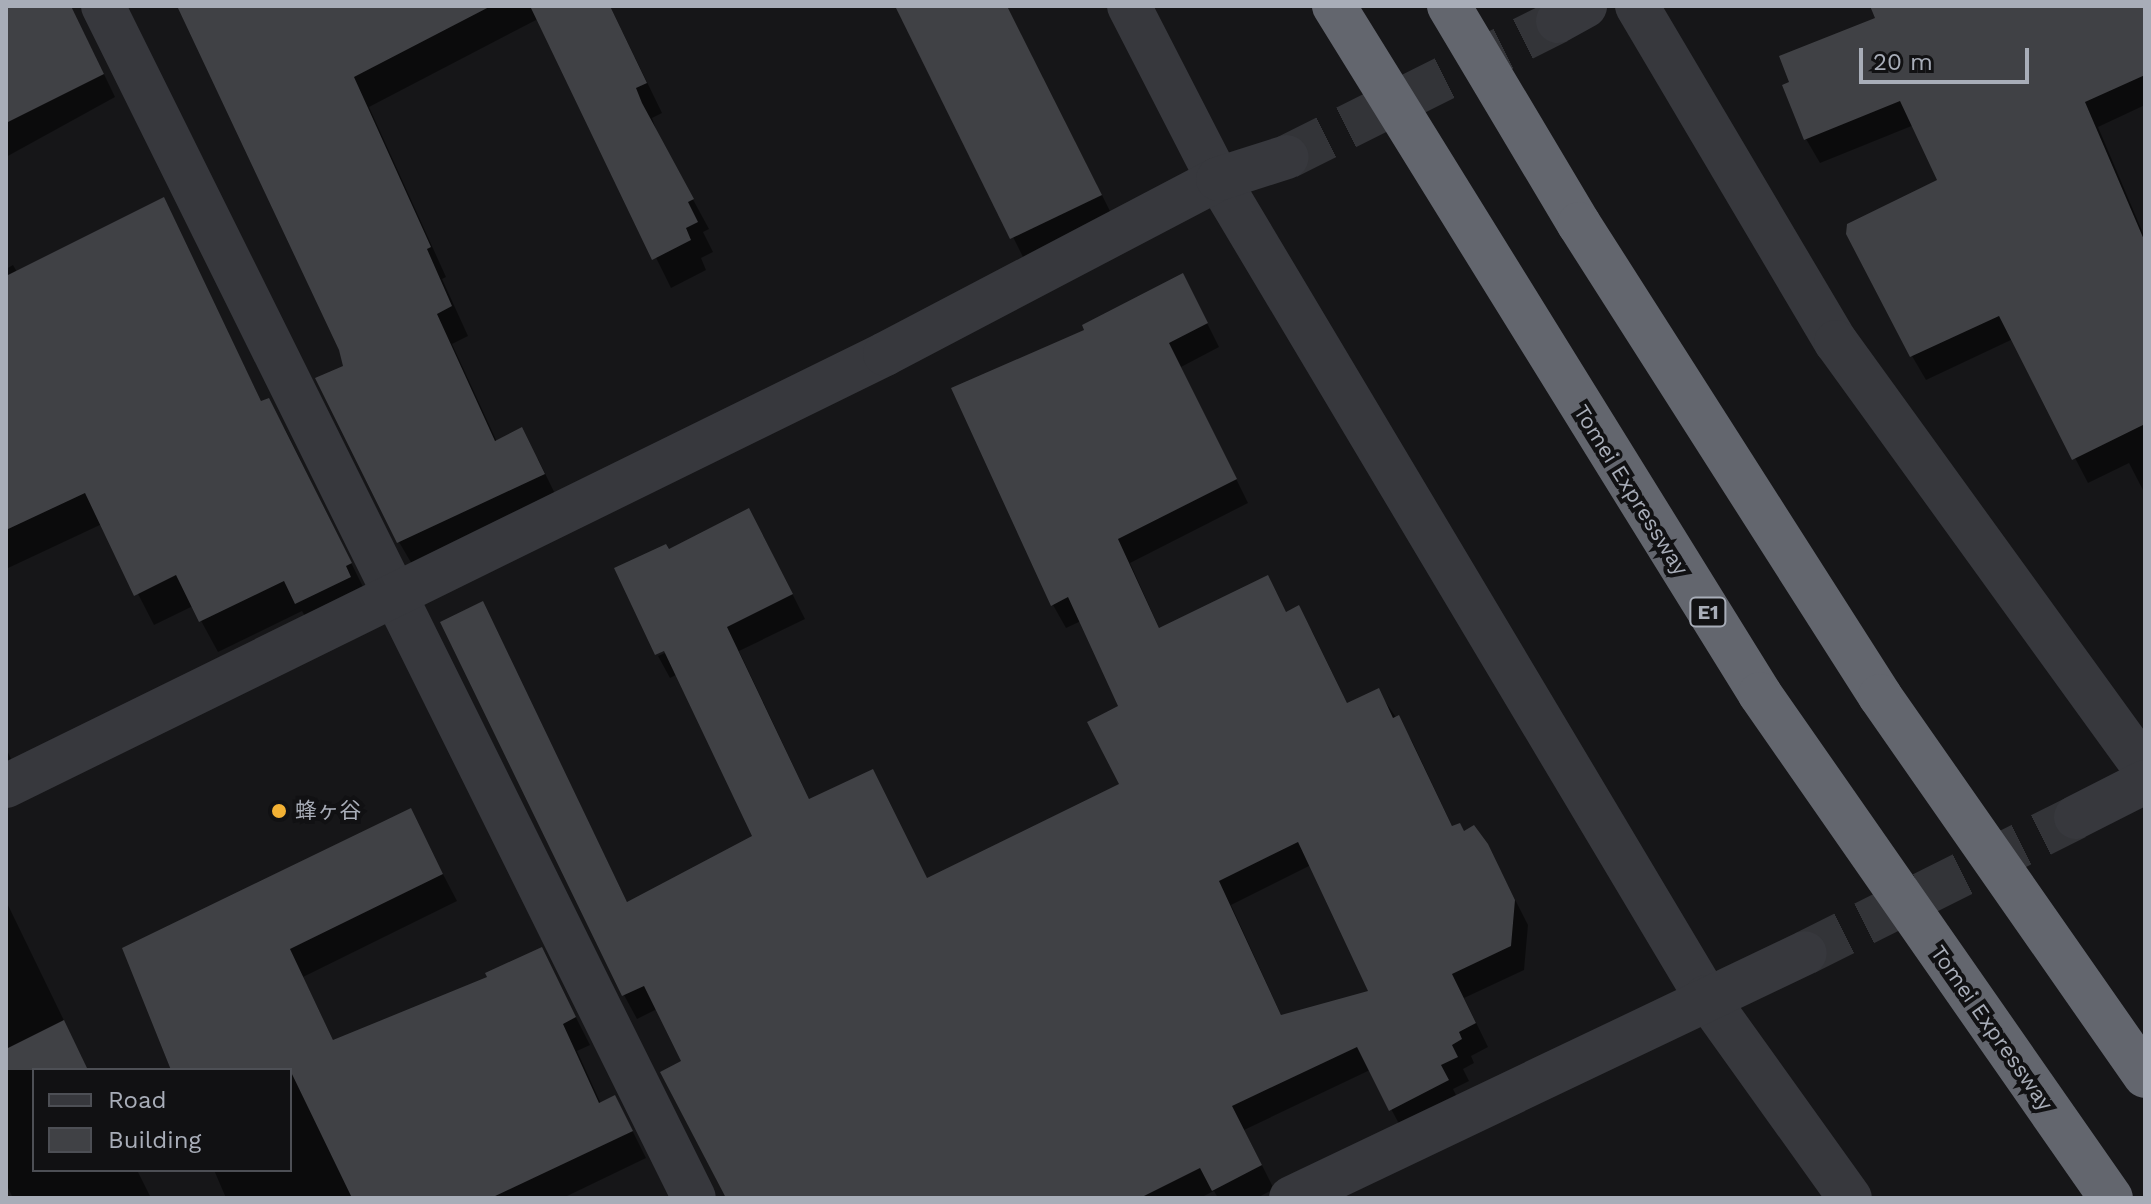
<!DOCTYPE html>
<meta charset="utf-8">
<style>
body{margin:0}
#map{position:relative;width:2151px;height:1204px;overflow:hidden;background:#161618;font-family:"Work Sans","Noto Sans JP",sans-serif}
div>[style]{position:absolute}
.shadow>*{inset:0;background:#0007}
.building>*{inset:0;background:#404145}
.street-tunnel>*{height:44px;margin-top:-22px;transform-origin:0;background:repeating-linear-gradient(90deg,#333438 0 44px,transparent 0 66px)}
.street>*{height:44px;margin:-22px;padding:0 22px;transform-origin:22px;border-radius:22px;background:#37383d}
.highway>*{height:44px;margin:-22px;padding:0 22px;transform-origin:22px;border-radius:22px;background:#63666e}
.dots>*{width:22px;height:22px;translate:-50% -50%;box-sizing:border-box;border:4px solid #111113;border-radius:50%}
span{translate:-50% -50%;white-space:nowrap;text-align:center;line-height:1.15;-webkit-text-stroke:8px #111113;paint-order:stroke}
.shield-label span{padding:2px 6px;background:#111113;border:2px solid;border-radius:6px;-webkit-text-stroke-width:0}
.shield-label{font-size:20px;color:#a8adb8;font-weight:700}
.street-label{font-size:22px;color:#a8adb8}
.poi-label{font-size:22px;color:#a8adb8}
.left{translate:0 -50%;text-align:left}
.frame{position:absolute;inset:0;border:8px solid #a8adb8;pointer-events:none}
.legend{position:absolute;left:32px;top:1068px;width:260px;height:104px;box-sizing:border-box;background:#111113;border:2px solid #4d4f55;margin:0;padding:10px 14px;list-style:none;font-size:24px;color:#a8adb8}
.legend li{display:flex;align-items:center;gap:16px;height:40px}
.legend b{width:40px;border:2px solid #4d4f55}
.scale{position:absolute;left:1859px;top:48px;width:170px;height:36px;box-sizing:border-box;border:4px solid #a8adb8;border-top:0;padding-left:10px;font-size:24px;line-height:28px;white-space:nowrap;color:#a8adb8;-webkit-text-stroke:6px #111113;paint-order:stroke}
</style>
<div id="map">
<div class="shadow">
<i style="clip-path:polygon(6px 6px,71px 6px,115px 97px,6px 157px)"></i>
<i style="clip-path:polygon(179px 6px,610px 6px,662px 113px,652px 118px,658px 135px,709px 229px,703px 232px,713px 252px,701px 258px,706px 270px,671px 288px,538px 19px,369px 107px,446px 277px,442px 279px,468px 336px,452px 344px,497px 442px,538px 459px,560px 504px,416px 571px,399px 542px,340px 349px)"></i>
<i style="clip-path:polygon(897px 6px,1007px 6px,1118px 227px,1029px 269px)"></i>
<i style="clip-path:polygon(1873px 6px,2145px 6px,2145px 105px,2098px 127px,2145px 238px,2145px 494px,2129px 463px,2088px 483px,2013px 339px,1926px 380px,1912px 356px,1848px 233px,1940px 180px,1914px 125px,1820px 163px,1806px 139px,1880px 19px)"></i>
<i style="clip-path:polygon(163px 200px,262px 403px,268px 400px,286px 431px,367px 595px,315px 634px,302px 611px,218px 652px,193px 606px,154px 625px,102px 524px,6px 569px,6px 269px,13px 265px,17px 272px)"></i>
<i style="clip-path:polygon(evenodd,1195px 299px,1219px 347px,1181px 367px,1248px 503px,1130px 563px,1160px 630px,1286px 613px,1312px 631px,1348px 705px,1378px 691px,1412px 741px,1453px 828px,1487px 845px,1528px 925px,1524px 970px,1464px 998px,1488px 1047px,1471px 1056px,1474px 1063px,1463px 1069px,1469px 1081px,1453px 1089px,1461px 1105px,1404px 1133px,1370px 1070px,1244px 1130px,1274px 1189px,1257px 1198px,1218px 1198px,1214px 1191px,1200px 1198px,750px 1198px,657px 1009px,637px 1019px,624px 995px,442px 623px,482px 603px,628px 904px,754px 837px,678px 674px,670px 678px,658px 656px,674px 649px,669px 551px,762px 534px,805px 619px,739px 651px,810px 801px,928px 880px,1122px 785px,1121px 707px,1081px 621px,1066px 628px,1053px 605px,954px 389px,1195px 299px,1311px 865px,1371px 993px,1282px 1017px,1231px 905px,1311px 865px)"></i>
<i style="clip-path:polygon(6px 748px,16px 770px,6px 775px)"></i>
<i style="clip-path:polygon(410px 811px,457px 901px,303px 977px,334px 1042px,490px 978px,541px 949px,590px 1045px,577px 1051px,601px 1104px,629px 1124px,646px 1158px,563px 1198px,226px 1198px,214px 1170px,290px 1170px,290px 1070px,174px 1070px)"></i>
<i style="clip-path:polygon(6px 901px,88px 1070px,34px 1070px,34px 1170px,137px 1170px,151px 1198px,13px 1198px,6px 1184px)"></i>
</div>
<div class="building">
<i style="clip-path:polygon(6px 6px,71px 6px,104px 74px,6px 123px)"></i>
<i style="clip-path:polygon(177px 6px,491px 6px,354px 77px,431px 247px,427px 249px,452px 306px,437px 314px,495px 441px,522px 427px,545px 474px,397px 543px,315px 378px,343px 366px,339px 350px)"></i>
<i style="clip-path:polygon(530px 6px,610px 6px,647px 83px,636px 88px,642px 103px,694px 199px,688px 202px,698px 222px,686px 228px,691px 240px,652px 260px)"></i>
<i style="clip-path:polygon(895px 6px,1007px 6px,1102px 195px,1010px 239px)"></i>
<i style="clip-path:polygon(1870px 6px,2145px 6px,2145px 75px,2085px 102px,2145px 242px,2145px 424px,2072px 460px,1999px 316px,1910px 357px,1846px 234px,1847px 224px,1937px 180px,1900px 101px,1804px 140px,1782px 85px,1789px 82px,1779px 56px,1875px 18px)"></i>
<i style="clip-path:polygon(164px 197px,261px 401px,269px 398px,352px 563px,346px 566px,351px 577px,295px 604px,284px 581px,199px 622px,176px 575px,134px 596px,85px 493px,6px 530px,6px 276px)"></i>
<i style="clip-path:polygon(evenodd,1183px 273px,1208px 323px,1169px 343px,1237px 479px,1118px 539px,1159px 628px,1268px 575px,1286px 612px,1299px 605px,1347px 703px,1379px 688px,1393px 718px,1399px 715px,1452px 826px,1460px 823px,1464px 831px,1474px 825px,1488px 844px,1515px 900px,1511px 946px,1452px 974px,1476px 1023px,1459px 1032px,1462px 1039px,1452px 1045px,1458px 1057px,1441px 1065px,1449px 1080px,1389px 1111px,1357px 1047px,1232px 1106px,1262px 1165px,1212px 1191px,1200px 1168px,1140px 1198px,726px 1198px,660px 1072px,681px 1061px,644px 986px,622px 996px,440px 622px,483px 601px,627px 902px,752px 836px,664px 651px,655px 655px,614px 568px,666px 544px,669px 549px,749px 508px,793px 594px,727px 627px,809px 799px,873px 769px,927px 878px,1119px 784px,1087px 722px,1118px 706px,1068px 597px,1051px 606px,951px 388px,1084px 330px,1082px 325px,1183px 273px,1298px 842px,1368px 991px,1281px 1015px,1219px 881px,1298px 842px)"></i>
<i style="clip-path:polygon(411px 808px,443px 874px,290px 949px,333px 1040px,487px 977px,485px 973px,542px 947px,576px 1017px,563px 1024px,599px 1103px,615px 1095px,633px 1131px,491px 1198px,352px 1198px,290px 1070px,171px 1070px,122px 948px)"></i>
<i style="clip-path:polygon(64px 1020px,88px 1070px,6px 1070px,6px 1049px)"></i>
</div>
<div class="street-tunnel">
<i style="left:1287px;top:157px;width:303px;rotate:-26.6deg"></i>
<i style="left:1805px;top:953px;width:303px;rotate:-26.6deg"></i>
</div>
<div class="street">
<i style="left:103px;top:6px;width:1330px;rotate:63.63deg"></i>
<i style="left:1129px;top:6px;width:195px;rotate:62.8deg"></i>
<i style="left:1218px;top:179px;width:953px;rotate:59.18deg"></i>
<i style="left:1706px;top:997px;width:247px;rotate:54.4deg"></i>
<i style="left:1637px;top:6px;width:391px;rotate:59.4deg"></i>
<i style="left:1836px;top:342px;width:527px;rotate:54.11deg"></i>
<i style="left:1558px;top:21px;width:31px;rotate:-29deg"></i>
<i style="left:6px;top:786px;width:979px;rotate:-26.17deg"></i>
<i style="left:885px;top:354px;width:376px;rotate:-27.7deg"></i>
<i style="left:1218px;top:179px;width:72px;rotate:-17.7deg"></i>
<i style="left:2076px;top:817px;width:77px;rotate:-26.9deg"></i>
<i style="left:1291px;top:1198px;width:569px;rotate:-25.48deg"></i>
</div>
<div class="highway">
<i style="left:1334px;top:6px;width:809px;rotate:58.23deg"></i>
<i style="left:1760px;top:694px;width:614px;rotate:55.15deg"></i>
<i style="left:1449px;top:6px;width:254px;rotate:59.2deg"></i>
<i style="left:1579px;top:224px;width:560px;rotate:57.47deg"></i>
<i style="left:1880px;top:696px;width:463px;rotate:55.1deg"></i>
</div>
<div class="dots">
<i style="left:279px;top:811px;background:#f2b134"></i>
</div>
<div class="shield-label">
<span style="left:1708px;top:612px">E1</span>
</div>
<div class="street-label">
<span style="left:1631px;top:490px;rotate:58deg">Tomei Expressway</span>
<span style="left:1992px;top:1028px;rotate:55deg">Tomei Expressway</span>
</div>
<div class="poi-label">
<span class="left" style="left:295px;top:811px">蜂ヶ谷</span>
</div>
<div class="frame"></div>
<ul class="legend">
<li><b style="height:10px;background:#37383d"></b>Road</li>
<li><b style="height:22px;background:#404145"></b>Building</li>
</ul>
<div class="scale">20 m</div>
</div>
